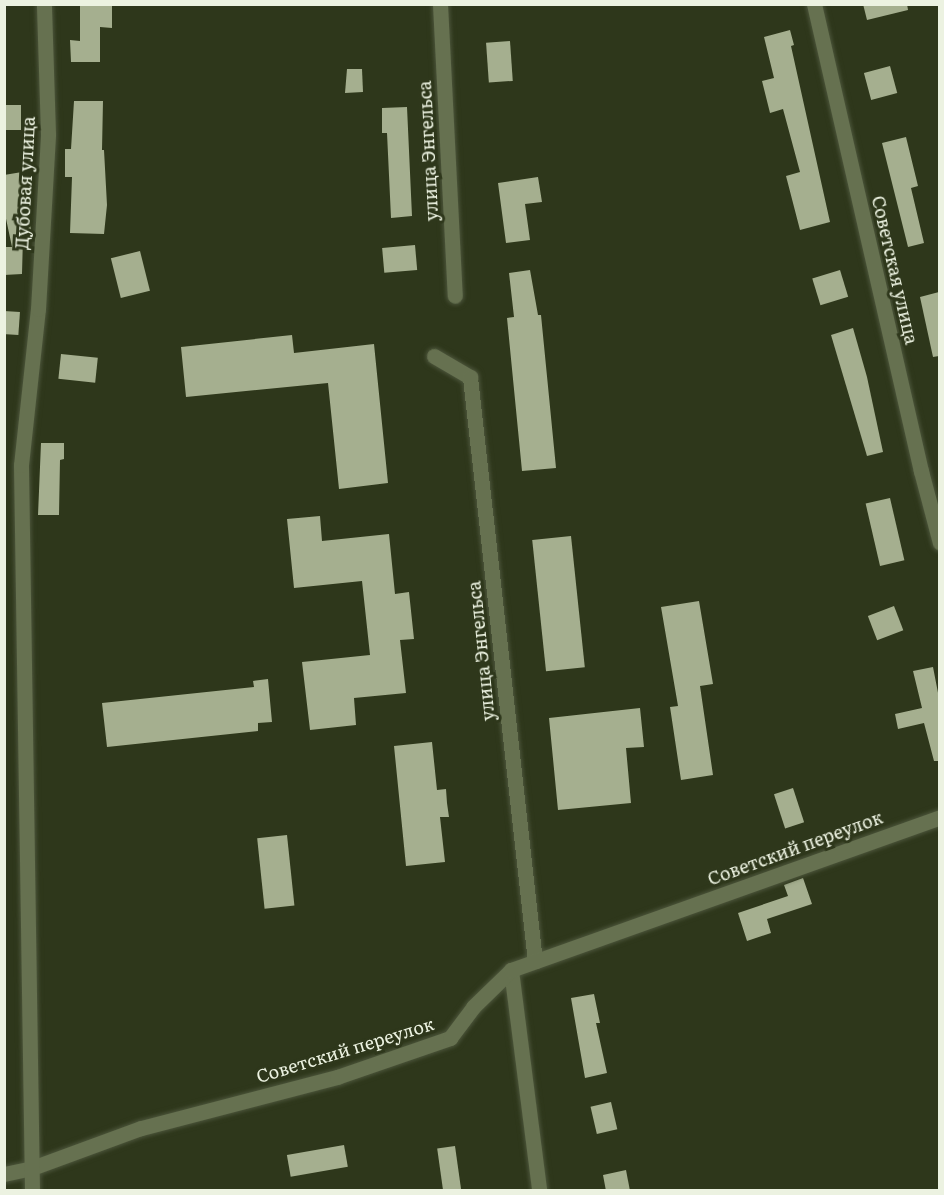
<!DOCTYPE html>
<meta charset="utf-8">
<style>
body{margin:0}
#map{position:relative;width:944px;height:1195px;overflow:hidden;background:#2e371b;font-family:Literata,serif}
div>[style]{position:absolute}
.building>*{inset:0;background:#a5af8f;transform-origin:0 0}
.roads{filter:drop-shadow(0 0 2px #4c553b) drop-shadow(0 0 2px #4c553b)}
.street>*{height:15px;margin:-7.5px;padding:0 7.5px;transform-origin:7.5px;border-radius:7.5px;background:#667150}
span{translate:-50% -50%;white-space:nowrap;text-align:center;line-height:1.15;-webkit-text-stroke:6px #2e371b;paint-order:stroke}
.street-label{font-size:18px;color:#ecf2e1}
.frame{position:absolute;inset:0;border:6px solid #ecf2e1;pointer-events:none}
</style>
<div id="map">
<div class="building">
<i style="clip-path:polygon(80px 4px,112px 4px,112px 28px,100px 27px,100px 62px,71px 62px,70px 40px,80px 41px)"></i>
<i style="clip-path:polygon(863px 4px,907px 4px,908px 10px,867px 20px)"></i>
<i style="clip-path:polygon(790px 30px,794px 45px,791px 46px,830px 222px,800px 230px,786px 176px,800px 172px,783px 109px,770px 113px,762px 81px,774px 78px,764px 37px)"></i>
<i style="left:510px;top:41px;width:40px;height:24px;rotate:86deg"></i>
<i style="left:890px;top:66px;width:28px;height:27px;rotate:75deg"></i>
<i style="clip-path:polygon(347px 69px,362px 69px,363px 92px,345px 93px)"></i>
<i style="clip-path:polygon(74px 101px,103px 101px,102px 150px,104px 150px,107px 205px,104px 234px,70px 233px,72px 177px,65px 177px,65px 149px,71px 149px)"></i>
<i style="left:21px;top:105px;width:25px;height:17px;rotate:90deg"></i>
<i style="clip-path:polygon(407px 107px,412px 216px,391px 218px,387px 133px,382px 133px,382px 108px)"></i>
<i style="clip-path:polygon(906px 137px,918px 186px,911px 188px,924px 243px,908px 247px,882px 143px)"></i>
<i style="clip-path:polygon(22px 172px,32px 236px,23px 237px,22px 274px,4px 275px,4px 247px,12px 247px,5px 214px,4px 175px)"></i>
<i style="clip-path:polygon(538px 177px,542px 202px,525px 204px,530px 240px,506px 243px,498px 183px)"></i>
<i style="left:415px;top:245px;width:25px;height:33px;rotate:85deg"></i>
<i style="left:140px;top:251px;width:41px;height:30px;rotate:76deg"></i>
<i style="clip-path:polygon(530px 270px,538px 315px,541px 315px,556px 468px,522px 471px,507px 318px,514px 317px,509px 273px)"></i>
<i style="left:840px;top:270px;width:28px;height:29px;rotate:73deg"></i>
<i style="clip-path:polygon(939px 292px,939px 356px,933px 357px,920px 297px)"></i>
<i style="left:4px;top:311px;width:16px;height:23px;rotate:4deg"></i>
<i style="clip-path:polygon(853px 328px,867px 377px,883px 452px,867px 456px,831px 335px)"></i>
<i style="clip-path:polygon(292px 335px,294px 353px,374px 344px,388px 483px,339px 489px,328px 383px,186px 397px,181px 347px)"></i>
<i style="left:61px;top:354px;width:37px;height:25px;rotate:6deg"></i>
<i style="clip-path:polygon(41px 443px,64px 443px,64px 459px,60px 460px,59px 515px,38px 515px)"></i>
<i style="left:890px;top:498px;width:64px;height:25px;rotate:77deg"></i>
<i style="clip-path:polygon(320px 516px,322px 541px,389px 534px,395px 594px,409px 592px,414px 639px,400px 640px,406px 693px,354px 698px,356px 725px,310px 730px,302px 662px,370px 655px,362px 581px,294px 588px,287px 519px)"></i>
<i style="left:571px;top:536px;width:132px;height:39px;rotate:84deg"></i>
<i style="clip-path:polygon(699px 601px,713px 684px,700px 686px,713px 775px,681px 780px,670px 707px,678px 706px,661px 607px)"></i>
<i style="left:894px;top:606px;width:26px;height:28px;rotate:69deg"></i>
<i style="clip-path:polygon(933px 667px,939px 698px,939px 761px,934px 761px,924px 723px,898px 729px,895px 714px,922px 708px,913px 671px)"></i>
<i style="clip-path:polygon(268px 679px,272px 722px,258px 723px,258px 731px,107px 747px,102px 703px,254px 687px,253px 681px)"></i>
<i style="clip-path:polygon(640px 708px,644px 747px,626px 748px,631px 803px,558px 810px,549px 718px)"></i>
<i style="clip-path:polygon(432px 742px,437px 790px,446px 789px,447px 803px,449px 817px,440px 817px,445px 862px,406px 866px,394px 746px)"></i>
<i style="left:793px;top:788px;width:36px;height:20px;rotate:72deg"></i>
<i style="left:287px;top:835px;width:71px;height:30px;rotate:84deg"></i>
<i style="clip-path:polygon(803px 878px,812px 904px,767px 919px,771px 933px,747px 941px,738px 913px,788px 896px,784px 885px)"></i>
<i style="clip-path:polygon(594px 994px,600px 1023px,596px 1023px,607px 1073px,585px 1078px,571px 998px)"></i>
<i style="left:611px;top:1102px;width:28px;height:21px;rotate:77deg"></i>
<i style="left:344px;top:1145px;width:22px;height:58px;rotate:80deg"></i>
<i style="left:455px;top:1146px;width:45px;height:18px;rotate:82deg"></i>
<i style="clip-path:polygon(626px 1170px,630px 1191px,606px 1191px,603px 1175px)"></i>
</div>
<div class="roads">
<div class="street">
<i style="left:440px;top:4px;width:292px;rotate:87.1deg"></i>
<i style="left:814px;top:4px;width:479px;rotate:77.1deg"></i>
<i style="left:921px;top:471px;width:74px;rotate:75.2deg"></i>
<i style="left:434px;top:356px;width:42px;rotate:30.3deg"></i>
<i style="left:470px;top:377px;width:588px;rotate:83.65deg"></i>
<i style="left:511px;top:970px;width:222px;rotate:82.7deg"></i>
<i style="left:4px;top:1174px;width:29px;rotate:-12deg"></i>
<i style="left:32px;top:1168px;width:116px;rotate:-20.2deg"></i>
<i style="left:141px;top:1128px;width:203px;rotate:-14.6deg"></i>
<i style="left:337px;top:1077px;width:120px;rotate:-19deg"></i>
<i style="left:450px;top:1038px;width:39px;rotate:-53deg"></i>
<i style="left:473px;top:1007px;width:53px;rotate:-44.2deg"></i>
<i style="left:511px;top:970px;width:455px;rotate:-19.6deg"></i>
<i style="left:32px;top:1190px;width:725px;rotate:-90.87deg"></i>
<i style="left:21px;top:465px;width:157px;rotate:-83.8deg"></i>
<i style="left:38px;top:309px;width:175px;rotate:-86.7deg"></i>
<i style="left:48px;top:134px;width:130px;rotate:-91.8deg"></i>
</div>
</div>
<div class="street-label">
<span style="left:428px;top:151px;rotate:-93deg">улица Энгельса</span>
<span style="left:25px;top:183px;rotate:-87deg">Дубовая улица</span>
<span style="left:895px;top:270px;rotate:77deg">Советская улица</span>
<span style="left:481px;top:651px;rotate:-96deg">улица Энгельса</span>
<span style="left:795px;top:848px;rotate:-20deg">Советский переулок</span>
<span style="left:345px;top:1050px;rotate:-17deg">Советский переулок</span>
</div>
<div class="frame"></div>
</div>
